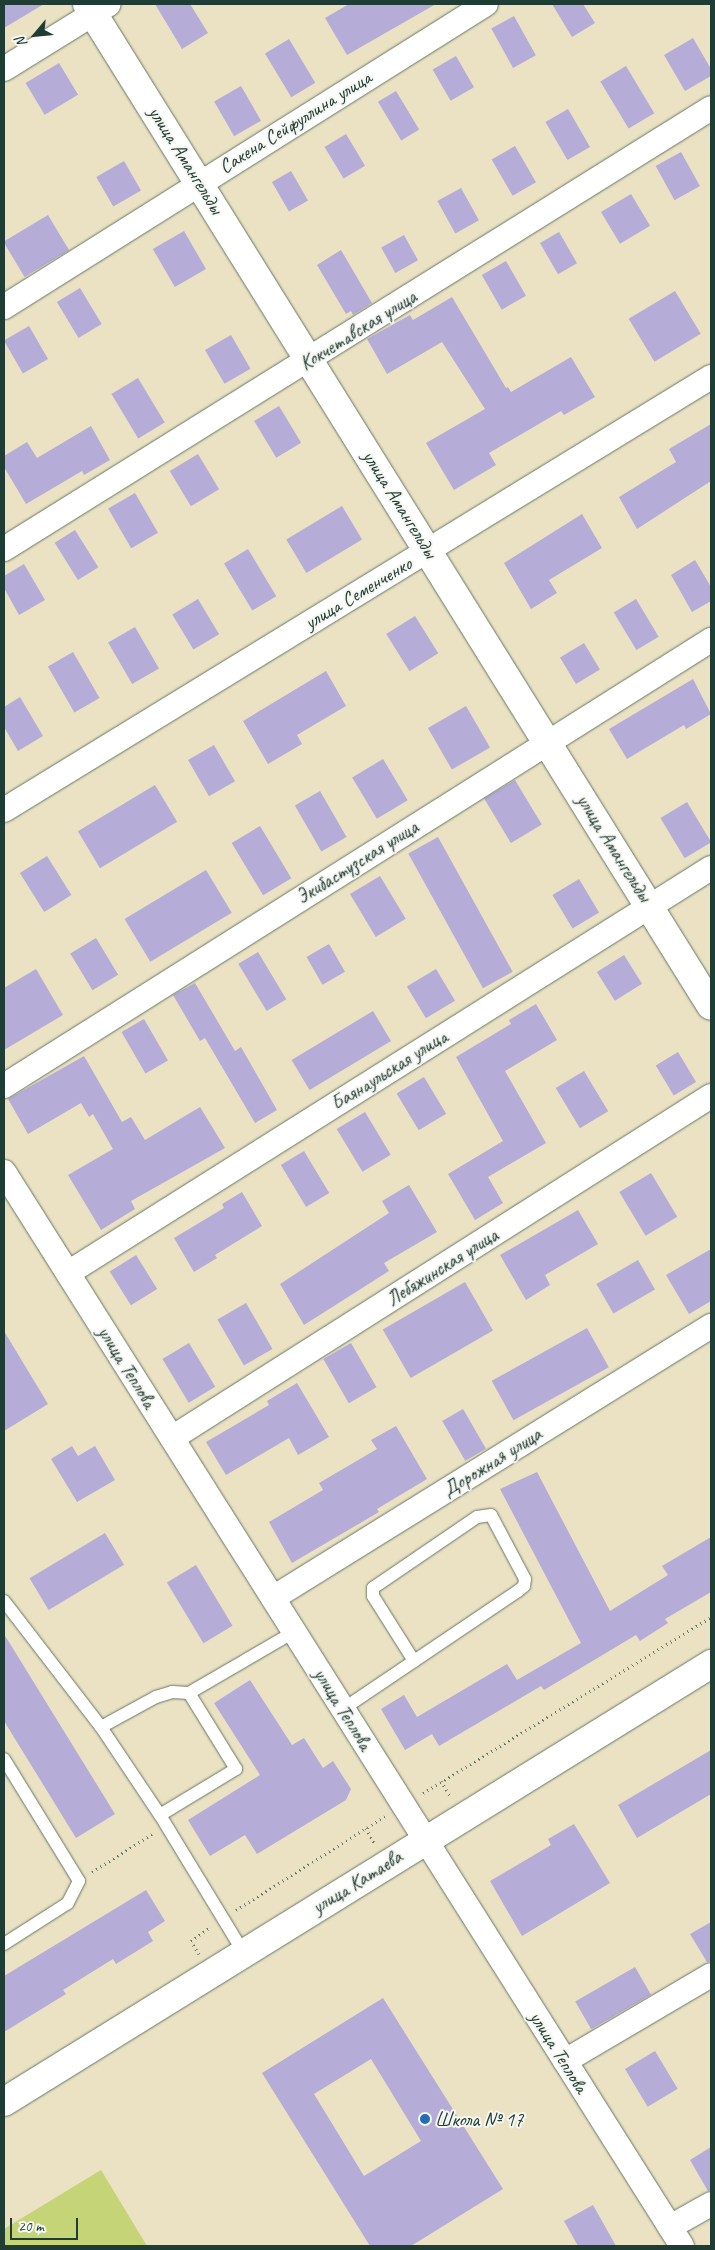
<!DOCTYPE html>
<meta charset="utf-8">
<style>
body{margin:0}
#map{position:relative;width:715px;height:2250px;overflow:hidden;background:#eae2c3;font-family:Caveat,sans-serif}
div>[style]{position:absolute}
.green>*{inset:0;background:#c4d476}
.building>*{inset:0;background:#b6acd8;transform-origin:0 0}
.path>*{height:3px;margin-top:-1.5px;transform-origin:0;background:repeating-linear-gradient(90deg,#676 0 1px,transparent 0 5px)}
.roads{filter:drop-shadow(0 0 1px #676) drop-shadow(0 0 1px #676)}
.service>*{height:12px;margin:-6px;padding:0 6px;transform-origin:6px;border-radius:6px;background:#fff}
.minor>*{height:24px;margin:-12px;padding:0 12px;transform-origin:12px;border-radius:12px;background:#fff}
.tertiary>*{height:28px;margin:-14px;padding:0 14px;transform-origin:14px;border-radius:14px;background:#fff}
.secondary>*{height:28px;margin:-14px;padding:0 14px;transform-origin:14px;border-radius:14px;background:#fff}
.dots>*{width:14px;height:14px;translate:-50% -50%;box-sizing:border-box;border:2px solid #f6f6f2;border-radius:50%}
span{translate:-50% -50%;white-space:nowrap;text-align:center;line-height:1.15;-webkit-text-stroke:4px #f6f6f2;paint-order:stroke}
.street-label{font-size:20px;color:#1f3d34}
.poi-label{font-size:20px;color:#1f3d34}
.left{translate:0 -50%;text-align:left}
.frame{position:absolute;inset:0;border:5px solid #1f3d34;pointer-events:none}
.north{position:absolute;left:10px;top:10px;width:50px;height:50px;-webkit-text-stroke:4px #f6f6f2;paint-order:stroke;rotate:242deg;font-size:14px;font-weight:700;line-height:20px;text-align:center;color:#1f3d34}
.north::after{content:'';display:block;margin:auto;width:18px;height:22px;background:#1f3d34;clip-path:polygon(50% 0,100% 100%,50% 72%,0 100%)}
.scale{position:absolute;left:10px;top:2218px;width:68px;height:22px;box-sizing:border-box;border:2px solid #1f3d34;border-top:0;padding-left:6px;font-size:15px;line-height:18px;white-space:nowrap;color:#1f3d34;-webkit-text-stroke:4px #f6f6f2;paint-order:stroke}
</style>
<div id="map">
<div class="green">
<i style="clip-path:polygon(101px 2170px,147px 2246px,4px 2246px,4px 2229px)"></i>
</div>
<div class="building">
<i style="clip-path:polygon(4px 4px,44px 4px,4px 28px)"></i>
<i style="clip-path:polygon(155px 4px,190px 4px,208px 33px,182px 49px)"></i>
<i style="clip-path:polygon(349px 4px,436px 4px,347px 55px,325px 18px)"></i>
<i style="clip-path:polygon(552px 4px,583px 4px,595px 23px,572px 37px)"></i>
<i style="left:514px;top:16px;width:45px;height:26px;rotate:61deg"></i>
<i style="clip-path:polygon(693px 38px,711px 69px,711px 76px,685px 91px,664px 55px)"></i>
<i style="left:289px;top:39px;width:51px;height:28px;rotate:59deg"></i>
<i style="left:456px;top:56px;width:36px;height:27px;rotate:60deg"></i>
<i style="left:59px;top:63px;width:37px;height:39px;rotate:59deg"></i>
<i style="left:626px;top:66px;width:55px;height:30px;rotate:59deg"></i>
<i style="left:241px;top:86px;width:40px;height:31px;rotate:60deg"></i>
<i style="left:396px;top:91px;width:45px;height:21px;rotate:59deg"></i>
<i style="left:568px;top:109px;width:44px;height:26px;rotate:60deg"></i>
<i style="left:346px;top:134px;width:37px;height:25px;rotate:59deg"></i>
<i style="left:515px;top:146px;width:42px;height:27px;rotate:60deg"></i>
<i style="left:681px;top:152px;width:39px;height:29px;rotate:61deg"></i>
<i style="left:124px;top:161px;width:34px;height:32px;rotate:60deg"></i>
<i style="left:291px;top:171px;width:34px;height:22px;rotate:60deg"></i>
<i style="left:461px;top:188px;width:37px;height:27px;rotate:61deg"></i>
<i style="left:631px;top:194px;width:37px;height:35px;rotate:59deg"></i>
<i style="left:48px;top:215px;width:41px;height:52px;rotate:59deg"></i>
<i style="left:184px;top:231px;width:44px;height:36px;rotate:60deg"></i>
<i style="left:559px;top:232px;width:36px;height:22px;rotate:60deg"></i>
<i style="left:404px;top:235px;width:29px;height:26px;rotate:61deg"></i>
<i style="clip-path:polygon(341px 250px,372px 303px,353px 315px,351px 311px,346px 314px,317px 265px)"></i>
<i style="left:506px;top:261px;width:40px;height:28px;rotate:60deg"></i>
<i style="left:80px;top:288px;width:42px;height:27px;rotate:59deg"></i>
<i style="left:675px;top:291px;width:50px;height:54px;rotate:59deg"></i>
<i style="clip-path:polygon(452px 297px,506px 388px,508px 387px,511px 392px,571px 357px,595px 397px,564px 415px,561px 411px,489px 453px,496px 465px,454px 490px,426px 443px,485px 409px,442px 342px,387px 374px,367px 339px,410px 315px,413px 320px)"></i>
<i style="left:29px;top:326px;width:38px;height:29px;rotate:60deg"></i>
<i style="left:231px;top:335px;width:39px;height:30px;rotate:60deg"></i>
<i style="left:138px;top:378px;width:52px;height:31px;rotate:59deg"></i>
<i style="left:279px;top:406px;width:43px;height:29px;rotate:59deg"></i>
<i style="clip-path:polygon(711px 424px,711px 481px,637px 529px,619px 497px,676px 462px,669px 449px)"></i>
<i style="clip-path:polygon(91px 426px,110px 460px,84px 475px,82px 471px,26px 504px,4px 467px,4px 456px,27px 442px,37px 458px)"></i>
<i style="left:198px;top:454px;width:41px;height:33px;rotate:59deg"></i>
<i style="left:135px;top:493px;width:46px;height:31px;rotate:60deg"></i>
<i style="left:342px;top:506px;width:39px;height:65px;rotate:59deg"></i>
<i style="clip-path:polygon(582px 514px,602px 548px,549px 580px,557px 593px,531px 609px,504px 563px)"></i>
<i style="left:75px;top:530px;width:44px;height:24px;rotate:58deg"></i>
<i style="left:248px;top:549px;width:55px;height:28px;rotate:59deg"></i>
<i style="clip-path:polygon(695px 560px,711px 587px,711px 601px,692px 612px,671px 575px)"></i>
<i style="clip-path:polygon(24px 564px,45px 600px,19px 615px,4px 588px,4px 576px)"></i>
<i style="left:198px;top:599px;width:41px;height:30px;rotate:59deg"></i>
<i style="left:636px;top:599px;width:44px;height:26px;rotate:59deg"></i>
<i style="left:415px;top:616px;width:44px;height:34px;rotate:58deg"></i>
<i style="left:135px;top:627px;width:48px;height:31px;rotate:60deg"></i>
<i style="left:584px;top:643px;width:31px;height:28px;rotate:59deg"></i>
<i style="left:73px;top:652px;width:53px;height:29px;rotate:60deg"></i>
<i style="clip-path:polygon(326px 671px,346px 706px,297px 735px,302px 744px,268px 764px,243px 721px)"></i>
<i style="clip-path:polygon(693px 679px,711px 714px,686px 729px,684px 725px,627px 759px,609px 729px)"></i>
<i style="clip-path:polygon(20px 697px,43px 736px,18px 751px,4px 727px,4px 707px)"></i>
<i style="left:466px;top:706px;width:48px;height:44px;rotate:60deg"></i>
<i style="left:214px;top:745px;width:42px;height:30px;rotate:60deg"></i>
<i style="left:383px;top:759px;width:48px;height:36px;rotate:59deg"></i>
<i style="left:515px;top:780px;width:52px;height:36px;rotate:59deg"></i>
<i style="left:155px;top:785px;width:43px;height:90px;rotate:59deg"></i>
<i style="left:320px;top:791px;width:53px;height:29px;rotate:60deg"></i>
<i style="left:687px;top:802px;width:47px;height:31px;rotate:59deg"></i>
<i style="left:260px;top:826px;width:61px;height:33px;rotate:59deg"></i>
<i style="left:438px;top:837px;width:154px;height:34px;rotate:61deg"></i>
<i style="left:47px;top:856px;width:46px;height:32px;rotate:58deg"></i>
<i style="left:206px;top:870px;width:50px;height:95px;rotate:59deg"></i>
<i style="left:380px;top:876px;width:50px;height:35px;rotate:59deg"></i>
<i style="left:579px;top:879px;width:39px;height:31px;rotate:59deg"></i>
<i style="left:96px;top:938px;width:43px;height:30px;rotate:59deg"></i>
<i style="left:329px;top:944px;width:32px;height:26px;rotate:60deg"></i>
<i style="left:258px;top:952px;width:55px;height:23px;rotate:59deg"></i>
<i style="left:624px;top:955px;width:34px;height:32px;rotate:58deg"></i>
<i style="clip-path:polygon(36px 969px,63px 1015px,4px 1050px,4px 988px)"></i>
<i style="left:436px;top:969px;width:37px;height:34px;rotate:59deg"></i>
<i style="clip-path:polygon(195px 983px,235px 1051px,241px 1047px,277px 1110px,255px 1123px,205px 1038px,200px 1041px,173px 995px)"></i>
<i style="clip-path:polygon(536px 1004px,557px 1040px,505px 1071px,546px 1143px,488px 1177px,503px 1203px,475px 1220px,448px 1174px,503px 1141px,456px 1057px,511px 1024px,509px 1020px)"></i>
<i style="left:373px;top:1011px;width:35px;height:95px;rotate:59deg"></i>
<i style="left:144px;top:1019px;width:48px;height:26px;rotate:60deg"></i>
<i style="left:678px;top:1052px;width:35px;height:26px;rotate:59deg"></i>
<i style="clip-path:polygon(84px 1056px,122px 1122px,131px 1117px,145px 1140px,200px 1107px,225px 1148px,131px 1201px,135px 1209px,101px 1230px,68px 1175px,113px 1149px,93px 1114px,89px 1117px,81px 1103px,28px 1134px,8px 1099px)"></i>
<i style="left:584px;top:1071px;width:47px;height:33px;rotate:59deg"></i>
<i style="left:424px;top:1077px;width:43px;height:32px;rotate:59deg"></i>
<i style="left:365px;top:1112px;width:50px;height:33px;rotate:59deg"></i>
<i style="left:304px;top:1151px;width:49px;height:27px;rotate:59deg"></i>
<i style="left:651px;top:1173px;width:51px;height:37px;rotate:59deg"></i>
<i style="clip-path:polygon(409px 1185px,437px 1232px,384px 1263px,389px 1271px,304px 1325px,280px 1284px,389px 1213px,382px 1201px)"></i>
<i style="clip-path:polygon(242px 1192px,262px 1226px,215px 1255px,217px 1258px,194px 1272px,174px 1238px,224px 1208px,222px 1204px)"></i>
<i style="clip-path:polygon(578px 1210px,598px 1244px,545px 1275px,550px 1285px,526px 1300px,500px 1255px)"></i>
<i style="clip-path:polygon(711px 1249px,711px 1301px,689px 1314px,666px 1275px)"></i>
<i style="left:136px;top:1255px;width:40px;height:31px;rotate:58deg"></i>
<i style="left:638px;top:1260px;width:34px;height:48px;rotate:60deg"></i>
<i style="left:465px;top:1282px;width:56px;height:95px;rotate:60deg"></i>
<i style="left:246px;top:1303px;width:53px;height:33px;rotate:60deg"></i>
<i style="left:587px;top:1328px;width:45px;height:109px;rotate:61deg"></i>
<i style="clip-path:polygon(4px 1331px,48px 1404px,4px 1431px)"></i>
<i style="left:189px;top:1343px;width:51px;height:31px;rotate:59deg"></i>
<i style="left:351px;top:1343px;width:51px;height:32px;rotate:60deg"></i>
<i style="clip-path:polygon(297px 1383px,329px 1437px,298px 1455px,289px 1438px,226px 1475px,206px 1442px,269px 1405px,267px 1401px)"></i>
<i style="left:463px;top:1409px;width:46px;height:24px;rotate:60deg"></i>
<i style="clip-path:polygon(396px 1426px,427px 1479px,377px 1509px,379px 1512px,292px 1563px,269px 1522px,323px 1490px,319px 1483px,377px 1449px,371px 1440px)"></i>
<i style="clip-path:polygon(72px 1446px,78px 1456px,95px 1446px,115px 1480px,77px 1502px,51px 1459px)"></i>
<i style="clip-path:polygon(537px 1472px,610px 1611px,668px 1575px,662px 1566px,711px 1537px,711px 1592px,665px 1619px,668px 1623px,640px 1641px,636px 1635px,544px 1690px,541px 1686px,439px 1746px,432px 1734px,405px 1750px,381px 1709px,404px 1695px,417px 1717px,507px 1664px,517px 1680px,581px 1643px,500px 1489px)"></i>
<i style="left:105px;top:1533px;width:37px;height:88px;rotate:59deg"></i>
<i style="left:196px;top:1565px;width:71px;height:34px;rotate:59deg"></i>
<i style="clip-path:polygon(4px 1634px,115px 1814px,76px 1838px,4px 1721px)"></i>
<i style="clip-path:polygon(250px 1680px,292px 1745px,304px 1738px,323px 1768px,333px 1761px,351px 1789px,346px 1800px,257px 1854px,245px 1835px,210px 1856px,188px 1820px,260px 1775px,214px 1703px)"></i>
<i style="clip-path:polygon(711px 1750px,711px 1794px,637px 1838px,618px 1805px)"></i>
<i style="clip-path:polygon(574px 1824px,610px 1883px,522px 1936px,490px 1881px,551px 1845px,548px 1839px)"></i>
<i style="clip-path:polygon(146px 1890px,165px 1921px,148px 1932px,153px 1941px,116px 1964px,113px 1959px,63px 1990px,66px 1994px,4px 2032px,4px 1976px)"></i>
<i style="clip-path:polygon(711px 1922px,711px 1961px,707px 1962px,690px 1934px)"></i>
<i style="left:635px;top:1967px;width:32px;height:69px;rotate:60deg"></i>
<i style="clip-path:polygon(evenodd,383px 1998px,503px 2189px,411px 2246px,370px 2246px,262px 2073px,383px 1998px,371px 2059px,421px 2141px,364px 2176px,314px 2094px,371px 2059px)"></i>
<i style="left:655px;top:2051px;width:44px;height:35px;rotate:59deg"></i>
<i style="clip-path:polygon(711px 2147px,711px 2190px,708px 2191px,690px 2160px)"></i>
<i style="clip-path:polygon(593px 2205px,616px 2246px,578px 2246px,564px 2221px)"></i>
</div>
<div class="path">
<i style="left:441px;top:1781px;width:19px;rotate:58deg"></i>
<i style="left:423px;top:1793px;width:338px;rotate:-31.4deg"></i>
<i style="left:366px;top:1828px;width:18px;rotate:61deg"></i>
<i style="left:92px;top:1872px;width:71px;rotate:-32.3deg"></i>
<i style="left:236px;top:1910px;width:176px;rotate:-32.2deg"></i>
<i style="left:199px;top:1954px;width:15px;rotate:-122deg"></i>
<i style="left:191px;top:1941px;width:24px;rotate:-36deg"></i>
</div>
<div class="roads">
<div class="service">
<i style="left:4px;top:1601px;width:159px;rotate:52.4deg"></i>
<i style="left:101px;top:1727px;width:106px;rotate:56.2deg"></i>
<i style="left:160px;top:1815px;width:162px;rotate:58.7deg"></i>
<i style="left:343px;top:1709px;width:211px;rotate:-34deg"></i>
<i style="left:518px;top:1591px;width:8px;rotate:-40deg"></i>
<i style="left:524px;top:1586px;width:7px;rotate:-82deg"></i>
<i style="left:525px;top:1579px;width:72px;rotate:-118deg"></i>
<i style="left:491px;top:1515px;width:14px;rotate:172deg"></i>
<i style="left:477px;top:1517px;width:126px;rotate:145.7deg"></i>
<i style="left:373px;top:1588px;width:8px;rotate:90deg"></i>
<i style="left:373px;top:1596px;width:77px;rotate:57.8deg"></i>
<i style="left:101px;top:1727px;width:63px;rotate:-28.6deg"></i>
<i style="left:156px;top:1697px;width:17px;rotate:-17deg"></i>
<i style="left:172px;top:1692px;width:17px;rotate:3deg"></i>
<i style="left:189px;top:1693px;width:121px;rotate:-30.2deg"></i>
<i style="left:4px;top:1759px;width:143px;rotate:58.4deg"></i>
<i style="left:79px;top:1881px;width:25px;rotate:117deg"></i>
<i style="left:68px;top:1903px;width:76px;rotate:147.4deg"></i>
<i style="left:160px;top:1815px;width:89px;rotate:-31.2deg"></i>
<i style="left:236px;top:1769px;width:89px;rotate:-121.7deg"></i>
</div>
<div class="minor">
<i style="left:4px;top:69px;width:123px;rotate:-31.8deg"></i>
<i style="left:4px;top:307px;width:569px;rotate:-32.15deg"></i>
<i style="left:4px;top:549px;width:833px;rotate:-31.95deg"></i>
<i style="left:4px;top:810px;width:829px;rotate:-31.49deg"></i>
<i style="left:4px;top:1086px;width:836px;rotate:-32.25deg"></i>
<i style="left:4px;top:1172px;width:1270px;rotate:57.74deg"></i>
<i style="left:68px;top:1273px;width:760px;rotate:-32.21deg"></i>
<i style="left:172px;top:1438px;width:638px;rotate:-32.4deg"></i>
<i style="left:273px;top:1598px;width:516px;rotate:-31.84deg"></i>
<i style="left:565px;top:2061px;width:169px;rotate:-30.5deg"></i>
<i style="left:670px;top:2227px;width:47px;rotate:-29.3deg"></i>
</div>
<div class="tertiary">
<i style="left:4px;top:2102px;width:832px;rotate:-31.78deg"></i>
</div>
<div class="secondary">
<i style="left:87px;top:4px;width:1180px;rotate:58.09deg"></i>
</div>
</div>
<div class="dots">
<i style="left:425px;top:2119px;background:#1f6fb2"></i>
</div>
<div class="street-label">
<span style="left:295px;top:122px;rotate:-32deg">Сакена Сейфуллина улица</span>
<span style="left:186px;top:160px;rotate:58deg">улица Амангельды</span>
<span style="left:358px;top:330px;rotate:-32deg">Кокчетавская улица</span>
<span style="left:400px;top:504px;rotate:58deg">улица Амангельды</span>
<span style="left:358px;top:593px;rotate:-31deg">улица Семенченко</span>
<span style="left:614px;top:848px;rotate:58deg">улица Амангельды</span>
<span style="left:357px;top:862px;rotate:-32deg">Экибастузская улица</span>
<span style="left:389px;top:1070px;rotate:-32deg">Баянаульская улица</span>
<span style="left:442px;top:1267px;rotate:-32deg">Лебяжинская улица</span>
<span style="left:127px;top:1367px;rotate:58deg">улица Теплова</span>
<span style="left:492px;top:1462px;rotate:-32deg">Дорожная улица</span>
<span style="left:343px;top:1709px;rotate:58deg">улица Теплова</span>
<span style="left:357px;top:1882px;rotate:-32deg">улица Катаева</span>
<span style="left:559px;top:2052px;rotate:58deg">улица Теплова</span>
</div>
<div class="poi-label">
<span class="left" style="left:435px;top:2119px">Школа № 17</span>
</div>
<div class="frame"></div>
<div class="north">N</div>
<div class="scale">20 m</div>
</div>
